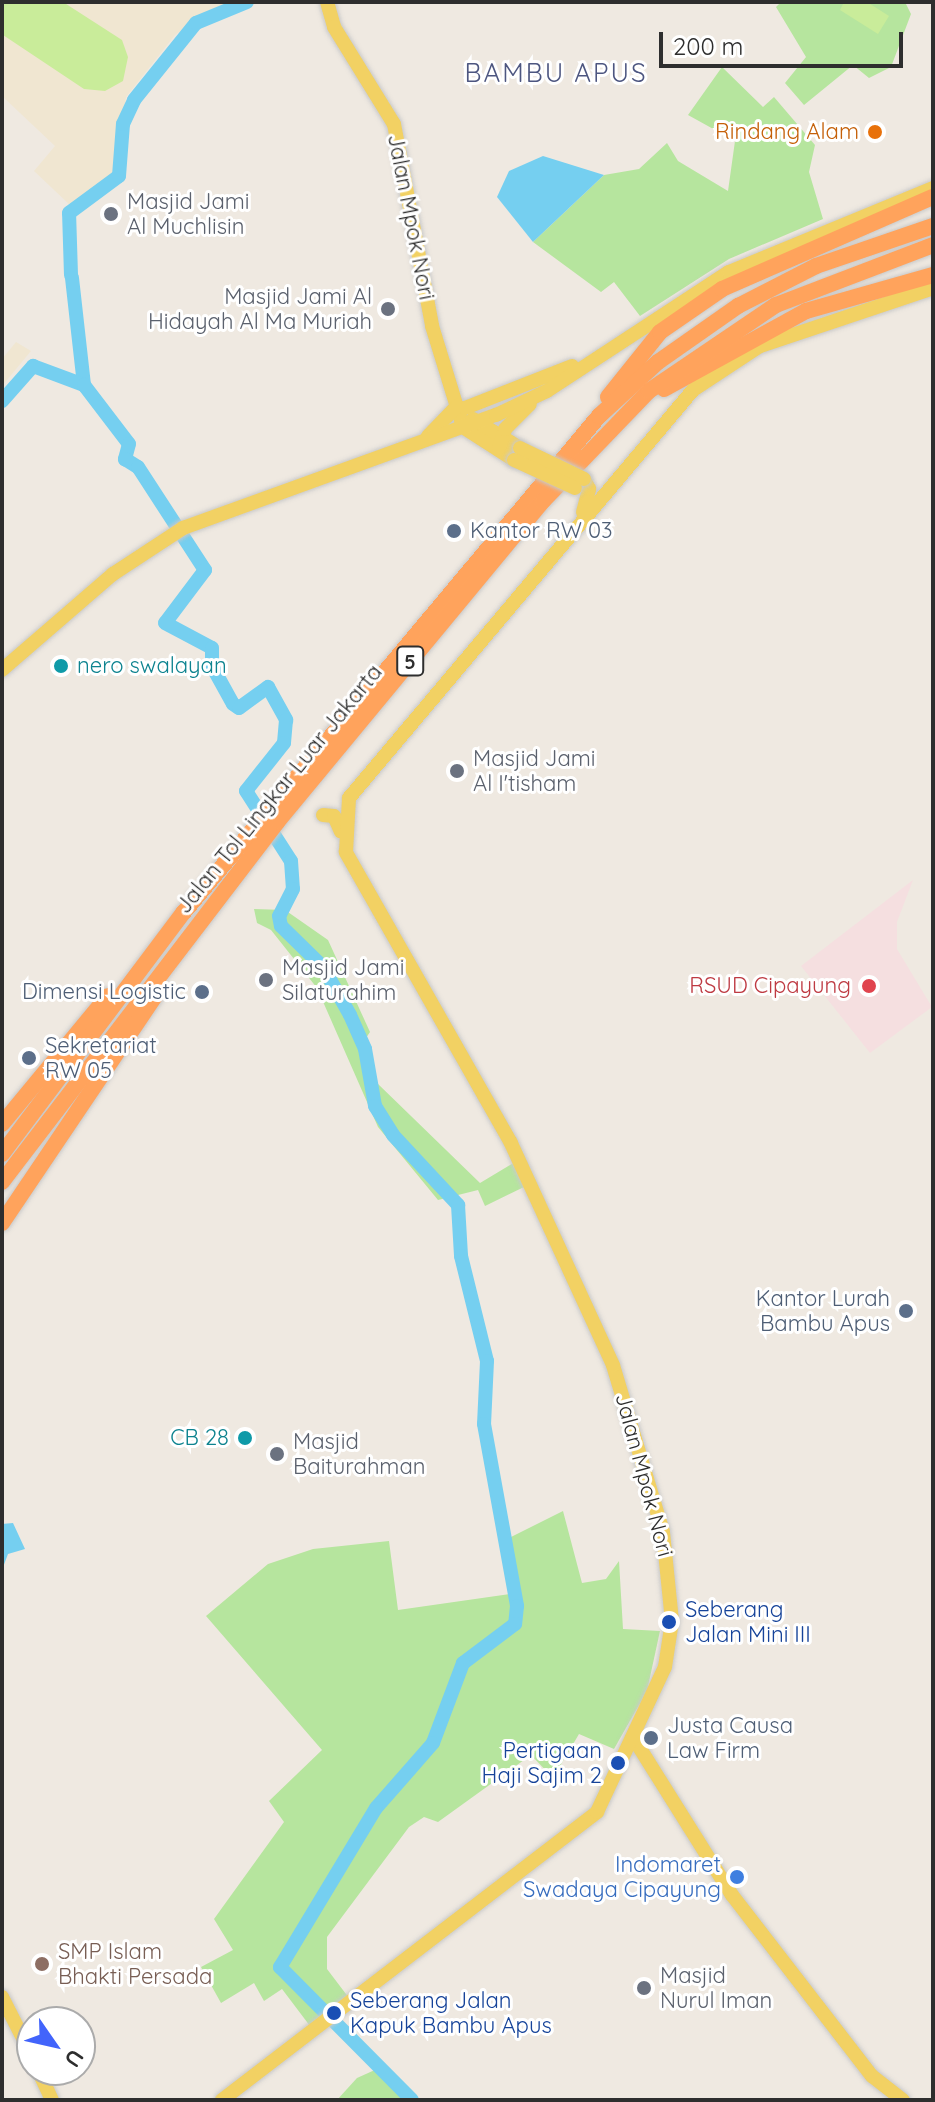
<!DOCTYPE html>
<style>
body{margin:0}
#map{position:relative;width:935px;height:2102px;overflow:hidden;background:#efe9e1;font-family:Quicksand,sans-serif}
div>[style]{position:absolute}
.education>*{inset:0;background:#f0e6d1}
.medical>*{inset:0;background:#f5dfe0}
.green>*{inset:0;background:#b6e59e}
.pitch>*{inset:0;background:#c9ec9a}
.water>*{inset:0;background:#75cff0}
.river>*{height:14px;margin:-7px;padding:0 7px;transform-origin:7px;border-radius:7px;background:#75cff0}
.roads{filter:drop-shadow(0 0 2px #c9c9c9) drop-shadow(0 0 2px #c9c9c9)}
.major>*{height:14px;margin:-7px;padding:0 7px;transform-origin:7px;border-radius:7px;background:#f2d163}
.highway>*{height:16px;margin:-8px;padding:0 8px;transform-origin:8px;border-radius:8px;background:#ffa35c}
.bridges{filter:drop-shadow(0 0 2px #c9c9c9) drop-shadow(0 0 2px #c9c9c9)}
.major-bridge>*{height:14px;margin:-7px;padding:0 7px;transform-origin:7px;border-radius:7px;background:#f2d163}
.dots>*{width:22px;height:22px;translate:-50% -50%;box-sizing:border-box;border:4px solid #fff;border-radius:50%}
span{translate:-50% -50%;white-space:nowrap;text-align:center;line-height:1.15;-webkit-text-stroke:6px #fff;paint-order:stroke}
.shield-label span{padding:2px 6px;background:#fff;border:2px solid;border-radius:6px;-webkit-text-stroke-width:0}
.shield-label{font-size:20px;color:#2e2e2e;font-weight:700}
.food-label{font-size:22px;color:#c56008}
.right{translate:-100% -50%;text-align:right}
.worship-label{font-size:22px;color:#5b616d}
.left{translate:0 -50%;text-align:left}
.street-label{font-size:22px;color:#2e2e2e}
.service-label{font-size:22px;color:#4e5e75}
.culture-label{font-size:22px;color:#0d838f}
.health-label{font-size:22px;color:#be3a42}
.transit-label{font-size:22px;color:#164399}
.shop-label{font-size:22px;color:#366cbe}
.education-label{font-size:22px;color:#785e54}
.quarter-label{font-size:26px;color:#4d5680;letter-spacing:2px}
.frame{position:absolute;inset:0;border:4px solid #2e2e2e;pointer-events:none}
.north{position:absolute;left:16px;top:2006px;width:80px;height:80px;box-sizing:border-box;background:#fff;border:2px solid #ababab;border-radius:50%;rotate:124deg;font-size:22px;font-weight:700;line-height:32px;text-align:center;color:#2e2e2e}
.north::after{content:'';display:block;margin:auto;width:28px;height:36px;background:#4264fb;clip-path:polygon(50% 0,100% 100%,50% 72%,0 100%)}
.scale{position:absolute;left:659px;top:32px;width:244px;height:36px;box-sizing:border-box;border:4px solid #2e2e2e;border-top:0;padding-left:10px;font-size:24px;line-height:28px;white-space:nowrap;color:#2e2e2e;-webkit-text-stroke:6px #fff;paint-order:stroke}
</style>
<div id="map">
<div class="education">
<i style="clip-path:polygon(2px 2px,242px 2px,205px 13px,175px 35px,126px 97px,118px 170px,71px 206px,34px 171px,55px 146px,2px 96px)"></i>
<i style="clip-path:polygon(16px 342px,31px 351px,2px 386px,2px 359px)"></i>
</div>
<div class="medical">
<i style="clip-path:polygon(913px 880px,897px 922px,897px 949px,932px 1007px,870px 1053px,801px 966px)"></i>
</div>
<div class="green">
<i style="clip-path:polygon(781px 2px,905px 2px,911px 14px,891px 67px,869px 78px,853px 65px,804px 105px,785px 83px,806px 57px,776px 7px)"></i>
<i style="clip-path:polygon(722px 67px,763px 107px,774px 97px,815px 145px,809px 172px,823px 219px,729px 259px,640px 316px,614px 282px,601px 292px,533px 242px,604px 175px,639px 169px,667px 143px,678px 161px,728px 191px,735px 141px,688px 115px)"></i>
<i style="clip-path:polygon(254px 909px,285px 910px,328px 940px,370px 1032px,364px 1041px,377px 1083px,480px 1183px,515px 1162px,526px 1186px,485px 1206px,478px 1190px,438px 1200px,378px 1127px,317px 988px,271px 930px,257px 923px)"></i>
<i style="clip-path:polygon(563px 1511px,582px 1583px,606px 1579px,619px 1561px,623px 1629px,660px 1631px,647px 1691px,614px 1749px,579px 1734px,553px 1778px,531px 1755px,438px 1822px,424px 1817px,409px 1827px,327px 1937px,327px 1969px,349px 1998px,310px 2026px,282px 1989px,264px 2001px,254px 1983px,221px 2003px,201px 1967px,233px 1950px,214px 1919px,284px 1822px,269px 1801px,322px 1750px,206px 1616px,268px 1564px,313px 1549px,389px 1541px,398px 1610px,510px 1594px,505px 1540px)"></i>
<i style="clip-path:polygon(377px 2069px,411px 2100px,337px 2100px,357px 2078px)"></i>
</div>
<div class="pitch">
<i style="clip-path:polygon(2px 2px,63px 2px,122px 40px,128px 57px,123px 81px,105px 91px,84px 89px,3px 35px)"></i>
<i style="clip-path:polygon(844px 2px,867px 2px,889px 16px,878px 34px,840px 10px)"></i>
</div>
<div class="water">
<i style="clip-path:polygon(543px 156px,604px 175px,533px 242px,497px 197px,509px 171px)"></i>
<i style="clip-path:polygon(13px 1523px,25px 1549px,8px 1554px,2px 1570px,2px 1524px)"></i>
</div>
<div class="river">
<i style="left:71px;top:275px;width:62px;rotate:-91.8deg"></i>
<i style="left:69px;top:213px;width:62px;rotate:-36.5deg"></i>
<i style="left:119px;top:176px;width:52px;rotate:-85.6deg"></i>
<i style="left:123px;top:124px;width:26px;rotate:-65deg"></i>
<i style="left:134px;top:100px;width:99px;rotate:-51.2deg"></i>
<i style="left:196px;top:23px;width:55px;rotate:-22.4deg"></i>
<i style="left:72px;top:278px;width:108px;rotate:83.6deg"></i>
<i style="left:2px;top:401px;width:47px;rotate:-48.5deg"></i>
<i style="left:33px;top:366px;width:54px;rotate:20.4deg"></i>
<i style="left:84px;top:385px;width:74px;rotate:52.7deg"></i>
<i style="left:129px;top:444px;width:16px;rotate:105deg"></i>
<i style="left:125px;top:459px;width:15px;rotate:32deg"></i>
<i style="left:138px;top:467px;width:123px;rotate:57deg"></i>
<i style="left:205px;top:570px;width:66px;rotate:127deg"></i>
<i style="left:165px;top:623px;width:53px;rotate:28deg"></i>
<i style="left:212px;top:648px;width:18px;rotate:90deg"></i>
<i style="left:212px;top:666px;width:43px;rotate:61.1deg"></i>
<i style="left:233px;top:704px;width:7px;rotate:34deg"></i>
<i style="left:239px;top:708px;width:36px;rotate:-36deg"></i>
<i style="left:268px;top:687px;width:38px;rotate:61deg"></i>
<i style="left:286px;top:720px;width:23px;rotate:95deg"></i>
<i style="left:284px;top:743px;width:61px;rotate:128.4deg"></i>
<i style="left:246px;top:791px;width:83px;rotate:57.3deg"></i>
<i style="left:291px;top:861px;width:28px;rotate:86deg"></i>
<i style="left:293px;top:889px;width:30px;rotate:117deg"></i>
<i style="left:279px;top:916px;width:10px;rotate:79deg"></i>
<i style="left:281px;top:926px;width:59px;rotate:44.3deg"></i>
<i style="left:323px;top:967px;width:55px;rotate:60.6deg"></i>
<i style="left:350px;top:1015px;width:37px;rotate:66deg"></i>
<i style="left:365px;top:1049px;width:58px;rotate:80deg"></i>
<i style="left:375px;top:1106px;width:34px;rotate:58deg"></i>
<i style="left:393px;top:1135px;width:96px;rotate:47.1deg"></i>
<i style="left:458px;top:1205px;width:51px;rotate:86.6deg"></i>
<i style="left:461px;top:1256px;width:108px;rotate:76.1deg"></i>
<i style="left:487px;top:1361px;width:63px;rotate:92.7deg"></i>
<i style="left:484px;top:1424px;width:185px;rotate:79.7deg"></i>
<i style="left:517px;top:1606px;width:18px;rotate:96deg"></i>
<i style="left:515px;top:1624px;width:65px;rotate:143.1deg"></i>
<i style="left:463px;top:1663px;width:85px;rotate:110.6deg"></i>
<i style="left:433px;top:1743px;width:86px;rotate:131.2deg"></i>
<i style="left:376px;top:1808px;width:186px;rotate:121.1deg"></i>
<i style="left:280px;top:1967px;width:187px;rotate:45.2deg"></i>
</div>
<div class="roads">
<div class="major">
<i style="left:327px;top:2px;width:26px;rotate:74deg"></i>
<i style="left:334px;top:27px;width:114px;rotate:58.3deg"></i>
<i style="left:394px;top:124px;width:206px;rotate:79.3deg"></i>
<i style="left:432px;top:326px;width:106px;rotate:72.9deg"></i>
<i style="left:463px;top:427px;width:61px;rotate:32.9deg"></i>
<i style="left:465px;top:408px;width:115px;rotate:-21.4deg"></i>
<i style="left:473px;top:419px;width:55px;rotate:31.7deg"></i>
<i style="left:428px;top:436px;width:42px;rotate:-46deg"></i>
<i style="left:499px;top:448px;width:20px;rotate:-72deg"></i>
<i style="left:505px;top:429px;width:35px;rotate:-45deg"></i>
<i style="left:583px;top:512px;width:24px;rotate:-75deg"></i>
<i style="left:589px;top:489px;width:11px;rotate:-117deg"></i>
<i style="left:2px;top:670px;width:147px;rotate:-40.9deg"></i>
<i style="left:113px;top:574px;width:84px;rotate:-33.3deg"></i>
<i style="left:183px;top:528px;width:333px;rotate:-19.9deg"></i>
<i style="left:496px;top:415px;width:56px;rotate:-25.2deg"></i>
<i style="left:547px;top:391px;width:217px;rotate:-33.2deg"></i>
<i style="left:729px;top:272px;width:221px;rotate:-22.4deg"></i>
<i style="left:323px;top:815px;width:11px;rotate:5deg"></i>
<i style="left:334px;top:816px;width:17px;rotate:66deg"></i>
<i style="left:634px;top:1739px;width:184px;rotate:57.9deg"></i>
<i style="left:732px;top:1895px;width:229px;rotate:52.3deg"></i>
<i style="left:872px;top:2076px;width:39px;rotate:38deg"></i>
<i style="left:2px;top:1997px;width:66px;rotate:63deg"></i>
<i style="left:38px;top:2070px;width:33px;rotate:65deg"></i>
<i style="left:222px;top:2100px;width:473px;rotate:-37.5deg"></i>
<i style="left:597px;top:1812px;width:160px;rotate:-64.9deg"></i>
<i style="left:665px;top:1667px;width:47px;rotate:-81.3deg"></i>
<i style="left:672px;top:1621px;width:89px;rotate:-95.8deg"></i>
<i style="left:663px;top:1532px;width:174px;rotate:-106.7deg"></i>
<i style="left:613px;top:1365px;width:244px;rotate:-114.7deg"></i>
<i style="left:511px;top:1143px;width:335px;rotate:-119.6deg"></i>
<i style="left:346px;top:852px;width:54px;rotate:-86.8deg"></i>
<i style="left:349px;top:798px;width:534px;rotate:-49.86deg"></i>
<i style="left:693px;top:390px;width:80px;rotate:-33.3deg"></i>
<i style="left:760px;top:346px;width:182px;rotate:-18.5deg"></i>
</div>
<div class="highway">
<i style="left:664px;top:389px;width:162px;rotate:-28.8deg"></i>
<i style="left:806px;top:311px;width:132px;rotate:-15.8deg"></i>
<i style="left:608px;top:397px;width:83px;rotate:-51.3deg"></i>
<i style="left:660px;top:332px;width:75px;rotate:-34.7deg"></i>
<i style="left:722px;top:289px;width:230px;rotate:-23.6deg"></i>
<i style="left:2px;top:1124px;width:166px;rotate:-50.4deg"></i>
<i style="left:2px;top:1154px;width:303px;rotate:-53.1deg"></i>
<i style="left:184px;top:912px;width:647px;rotate:-50.08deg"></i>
<i style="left:599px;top:416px;width:80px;rotate:-42.5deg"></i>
<i style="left:658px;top:362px;width:98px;rotate:-35deg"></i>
<i style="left:738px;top:306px;width:88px;rotate:-27.1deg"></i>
<i style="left:816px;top:266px;width:124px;rotate:-18.9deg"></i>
<i style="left:2px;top:1182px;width:454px;rotate:-52.6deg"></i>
<i style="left:278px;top:821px;width:415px;rotate:-50.4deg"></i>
<i style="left:543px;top:501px;width:153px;rotate:-46.1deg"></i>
<i style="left:649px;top:391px;width:153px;rotate:-34.1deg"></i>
<i style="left:776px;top:305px;width:168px;rotate:-20.9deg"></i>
<i style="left:2px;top:1223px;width:281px;rotate:-56deg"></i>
</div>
</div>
<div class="bridges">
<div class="major-bridge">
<i style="left:520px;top:448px;width:71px;rotate:25.8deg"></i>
<i style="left:514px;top:460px;width:67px;rotate:24.7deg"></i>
</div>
</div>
<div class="dots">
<i style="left:875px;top:132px;background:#e8710a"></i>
<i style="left:111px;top:214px;background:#6b7280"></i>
<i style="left:388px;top:309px;background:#6b7280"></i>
<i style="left:454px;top:531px;background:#5c6f8a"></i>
<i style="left:61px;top:666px;background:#0f9aa8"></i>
<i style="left:457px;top:771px;background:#6b7280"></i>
<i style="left:266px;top:980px;background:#6b7280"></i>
<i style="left:869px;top:986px;background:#e0444e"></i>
<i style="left:202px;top:992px;background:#5c6f8a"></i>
<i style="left:29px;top:1058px;background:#5c6f8a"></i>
<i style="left:906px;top:1311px;background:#5c6f8a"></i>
<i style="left:245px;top:1438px;background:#0f9aa8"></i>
<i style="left:277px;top:1454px;background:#6b7280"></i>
<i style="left:669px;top:1622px;background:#1a4fb4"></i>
<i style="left:651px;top:1738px;background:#5c6f8a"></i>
<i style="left:618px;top:1763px;background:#1a4fb4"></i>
<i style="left:737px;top:1877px;background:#3f7fe0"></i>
<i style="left:42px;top:1964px;background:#8d6e63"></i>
<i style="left:644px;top:1988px;background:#6b7280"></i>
<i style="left:334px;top:2013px;background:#1a4fb4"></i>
</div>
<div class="shield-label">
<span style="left:410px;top:661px">5</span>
</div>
<div class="food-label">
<span class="right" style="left:859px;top:132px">Rindang Alam</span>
</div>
<div class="worship-label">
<span class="left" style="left:127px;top:214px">Masjid Jami<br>Al Muchlisin</span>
<span class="right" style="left:372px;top:309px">Masjid Jami Al<br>Hidayah Al Ma Muriah</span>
<span class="left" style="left:473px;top:771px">Masjid Jami<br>Al I'tisham</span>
<span class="left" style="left:282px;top:980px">Masjid Jami<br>Silaturahim</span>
<span class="left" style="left:293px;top:1454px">Masjid<br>Baiturahman</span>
<span class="left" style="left:660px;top:1988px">Masjid<br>Nurul Iman</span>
</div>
<div class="street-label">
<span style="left:411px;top:217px;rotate:79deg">Jalan Mpok Nori</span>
<span style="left:279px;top:789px;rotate:-51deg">Jalan Tol Lingkar Luar Jakarta</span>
<span style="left:644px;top:1475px;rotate:75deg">Jalan Mpok Nori</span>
</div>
<div class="service-label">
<span class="left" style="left:470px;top:531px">Kantor RW 03</span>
<span class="right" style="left:186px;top:992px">Dimensi Logistic</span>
<span class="left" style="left:45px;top:1058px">Sekretariat<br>RW 05</span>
<span class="right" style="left:890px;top:1311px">Kantor Lurah<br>Bambu Apus</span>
<span class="left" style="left:667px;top:1738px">Justa Causa<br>Law Firm</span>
</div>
<div class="culture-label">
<span class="left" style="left:77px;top:666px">nero swalayan</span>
<span class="right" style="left:229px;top:1438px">CB 28</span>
</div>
<div class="health-label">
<span class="right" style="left:851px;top:986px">RSUD Cipayung</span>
</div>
<div class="transit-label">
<span class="left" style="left:685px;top:1622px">Seberang<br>Jalan Mini III</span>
<span class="right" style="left:602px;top:1763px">Pertigaan<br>Haji Sajim 2</span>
<span class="left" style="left:350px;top:2013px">Seberang Jalan<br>Kapuk Bambu Apus</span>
</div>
<div class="shop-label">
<span class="right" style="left:721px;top:1877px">Indomaret<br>Swadaya Cipayung</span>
</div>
<div class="education-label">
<span class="left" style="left:58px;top:1964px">SMP Islam<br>Bhakti Persada</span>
</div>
<div class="quarter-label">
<span style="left:556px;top:73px">BAMBU APUS</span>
</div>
<div class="frame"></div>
<div class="north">U</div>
<div class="scale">200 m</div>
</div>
